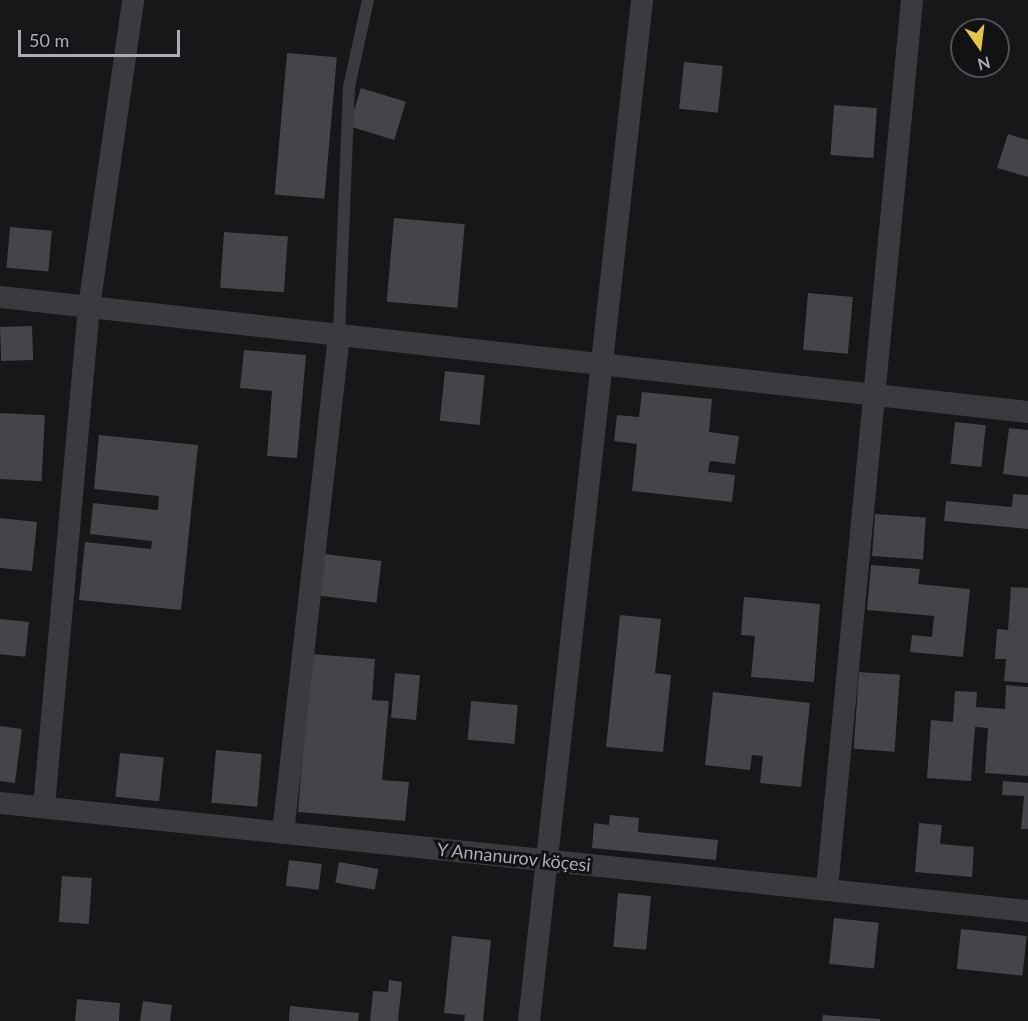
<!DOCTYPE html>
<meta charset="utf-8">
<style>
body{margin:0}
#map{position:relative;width:1028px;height:1021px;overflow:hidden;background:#171719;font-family:Lato,sans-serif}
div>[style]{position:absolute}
.building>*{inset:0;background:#444449;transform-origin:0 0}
.lane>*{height:12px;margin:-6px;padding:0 6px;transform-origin:6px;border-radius:6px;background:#3a3a3f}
.street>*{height:22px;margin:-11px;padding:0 11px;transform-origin:11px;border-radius:11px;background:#3a3a3f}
span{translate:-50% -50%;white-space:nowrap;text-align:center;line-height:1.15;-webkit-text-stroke:6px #121214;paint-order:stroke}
.street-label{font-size:18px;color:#aaacb8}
.north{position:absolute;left:950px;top:18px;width:60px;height:60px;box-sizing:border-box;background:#121214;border:2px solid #4f5056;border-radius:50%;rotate:166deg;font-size:16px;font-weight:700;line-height:24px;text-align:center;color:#aaacb8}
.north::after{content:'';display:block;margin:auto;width:21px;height:27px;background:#e2c645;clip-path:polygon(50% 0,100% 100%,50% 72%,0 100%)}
.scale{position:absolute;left:18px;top:30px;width:162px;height:27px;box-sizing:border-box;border:3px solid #aaacb8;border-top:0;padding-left:8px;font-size:18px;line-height:21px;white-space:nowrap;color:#aaacb8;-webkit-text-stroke:4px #121214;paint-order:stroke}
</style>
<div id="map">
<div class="building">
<i style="left:287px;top:53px;width:50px;height:142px;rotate:5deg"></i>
<i style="left:684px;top:62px;width:39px;height:47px;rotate:6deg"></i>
<i style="left:361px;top:88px;width:47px;height:40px;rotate:17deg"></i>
<i style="left:834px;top:105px;width:43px;height:50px;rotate:4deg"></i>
<i style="clip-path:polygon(1008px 134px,1028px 140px,1028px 177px,997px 168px)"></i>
<i style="left:394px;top:218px;width:71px;height:84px;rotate:5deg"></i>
<i style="left:10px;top:227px;width:42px;height:41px;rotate:5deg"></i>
<i style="left:224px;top:232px;width:64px;height:56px;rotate:4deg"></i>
<i style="left:808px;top:293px;width:45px;height:57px;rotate:5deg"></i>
<i style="left:32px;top:326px;width:34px;height:32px;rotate:88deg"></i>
<i style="clip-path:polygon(244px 350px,306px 355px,297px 458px,267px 456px,272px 391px,240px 388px)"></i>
<i style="left:445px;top:371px;width:40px;height:50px;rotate:6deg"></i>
<i style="clip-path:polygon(642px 392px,712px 399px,709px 432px,739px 436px,735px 464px,710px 461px,708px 472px,735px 475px,732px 502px,632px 491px,637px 444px,614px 441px,617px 415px,639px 417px)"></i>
<i style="left:0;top:413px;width:45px;height:66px;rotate:3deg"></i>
<i style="left:955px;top:422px;width:31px;height:42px;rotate:6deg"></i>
<i style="clip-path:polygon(1009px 428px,1028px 430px,1028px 477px,1003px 474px)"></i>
<i style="clip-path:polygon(99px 435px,198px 445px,181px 610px,79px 600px,85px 542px,151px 549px,152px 541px,90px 534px,93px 503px,158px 510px,159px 496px,94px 489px)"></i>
<i style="clip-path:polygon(1013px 494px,1028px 495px,1028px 529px,944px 521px,946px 501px,1012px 507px)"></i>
<i style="left:875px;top:514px;width:51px;height:42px;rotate:4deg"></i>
<i style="clip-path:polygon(0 518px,37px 522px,32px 571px,0 568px)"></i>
<i style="left:325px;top:554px;width:57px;height:42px;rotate:7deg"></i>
<i style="clip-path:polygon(871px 565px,920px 569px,918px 584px,970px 589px,963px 657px,910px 652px,912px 635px,932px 637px,934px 616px,867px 610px)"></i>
<i style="clip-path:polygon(1011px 587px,1028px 588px,1028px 683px,1004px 681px,1006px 659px,995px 659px,997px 629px,1008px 630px)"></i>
<i style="clip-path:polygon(744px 597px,820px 604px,814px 682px,751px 677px,755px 636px,741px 635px)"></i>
<i style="clip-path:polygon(620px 615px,661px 619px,655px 673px,671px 675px,663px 752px,606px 747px)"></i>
<i style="left:0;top:619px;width:29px;height:35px;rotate:6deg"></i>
<i style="clip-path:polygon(311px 654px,375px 659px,372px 700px,389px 701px,382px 780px,409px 782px,405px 821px,298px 812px)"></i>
<i style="left:859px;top:672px;width:41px;height:77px;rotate:4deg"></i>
<i style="left:395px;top:673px;width:25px;height:45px;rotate:5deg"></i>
<i style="clip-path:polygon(1006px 685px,1028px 687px,1028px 776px,985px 773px,988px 728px,975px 727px,971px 781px,927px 778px,931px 720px,953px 722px,955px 691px,977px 692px,976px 707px,1005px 709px)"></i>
<i style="clip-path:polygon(713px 692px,810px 703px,801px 787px,760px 783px,763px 756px,752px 755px,750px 770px,705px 765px)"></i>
<i style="left:471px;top:701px;width:47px;height:39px;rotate:5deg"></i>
<i style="clip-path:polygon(0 726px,22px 729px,15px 783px,0 781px)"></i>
<i style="left:216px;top:750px;width:46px;height:53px;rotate:5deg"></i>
<i style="left:120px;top:753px;width:44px;height:44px;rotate:6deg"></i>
<i style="clip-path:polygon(1003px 781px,1028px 783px,1028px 829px,1021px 829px,1024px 796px,1002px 795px)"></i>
<i style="clip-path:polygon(610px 815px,639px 818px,638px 832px,718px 840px,716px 860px,592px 848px,594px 823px,609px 825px)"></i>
<i style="clip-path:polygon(919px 823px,942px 825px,940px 844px,974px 847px,972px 877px,915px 872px)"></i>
<i style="left:289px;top:860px;width:33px;height:26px;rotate:7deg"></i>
<i style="left:339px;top:862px;width:40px;height:21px;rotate:10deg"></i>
<i style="left:62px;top:876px;width:30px;height:46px;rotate:4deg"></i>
<i style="left:618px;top:893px;width:33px;height:54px;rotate:5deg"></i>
<i style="left:834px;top:918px;width:45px;height:46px;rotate:6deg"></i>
<i style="left:961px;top:929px;width:66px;height:40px;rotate:6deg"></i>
<i style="clip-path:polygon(452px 936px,491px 940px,483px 1021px,464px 1021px,465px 1015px,444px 1013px)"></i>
<i style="clip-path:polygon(389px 980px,402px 982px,398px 1021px,370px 1021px,373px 991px,388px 992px)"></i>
<i style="clip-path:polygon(77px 999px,120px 1003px,119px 1021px,75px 1021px)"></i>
<i style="clip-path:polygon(143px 1001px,172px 1005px,170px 1021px,140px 1021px)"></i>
<i style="clip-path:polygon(290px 1006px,359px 1013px,358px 1021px,289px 1021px)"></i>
<i style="clip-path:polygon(823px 1015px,880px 1019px,880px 1021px,822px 1021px)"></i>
</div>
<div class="lane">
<i style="left:339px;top:335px;width:248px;rotate:-87.7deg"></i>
<i style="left:349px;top:87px;width:89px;rotate:-77.7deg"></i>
</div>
<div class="street">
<i style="left:0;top:297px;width:1034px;rotate:6.38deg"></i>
<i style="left:0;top:803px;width:1034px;rotate:6deg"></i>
<i style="left:44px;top:806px;width:501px;rotate:-84.85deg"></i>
<i style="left:89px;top:307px;width:310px;rotate:-81.8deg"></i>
<i style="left:283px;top:833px;width:501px;rotate:-83.58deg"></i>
<i style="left:827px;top:888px;width:892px;rotate:-84.53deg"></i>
<i style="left:529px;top:1021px;width:1027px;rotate:-83.68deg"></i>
</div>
<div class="street-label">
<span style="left:514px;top:857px;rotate:6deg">Y Annanurov köçesi</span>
</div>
<div class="north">N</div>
<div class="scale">50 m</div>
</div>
